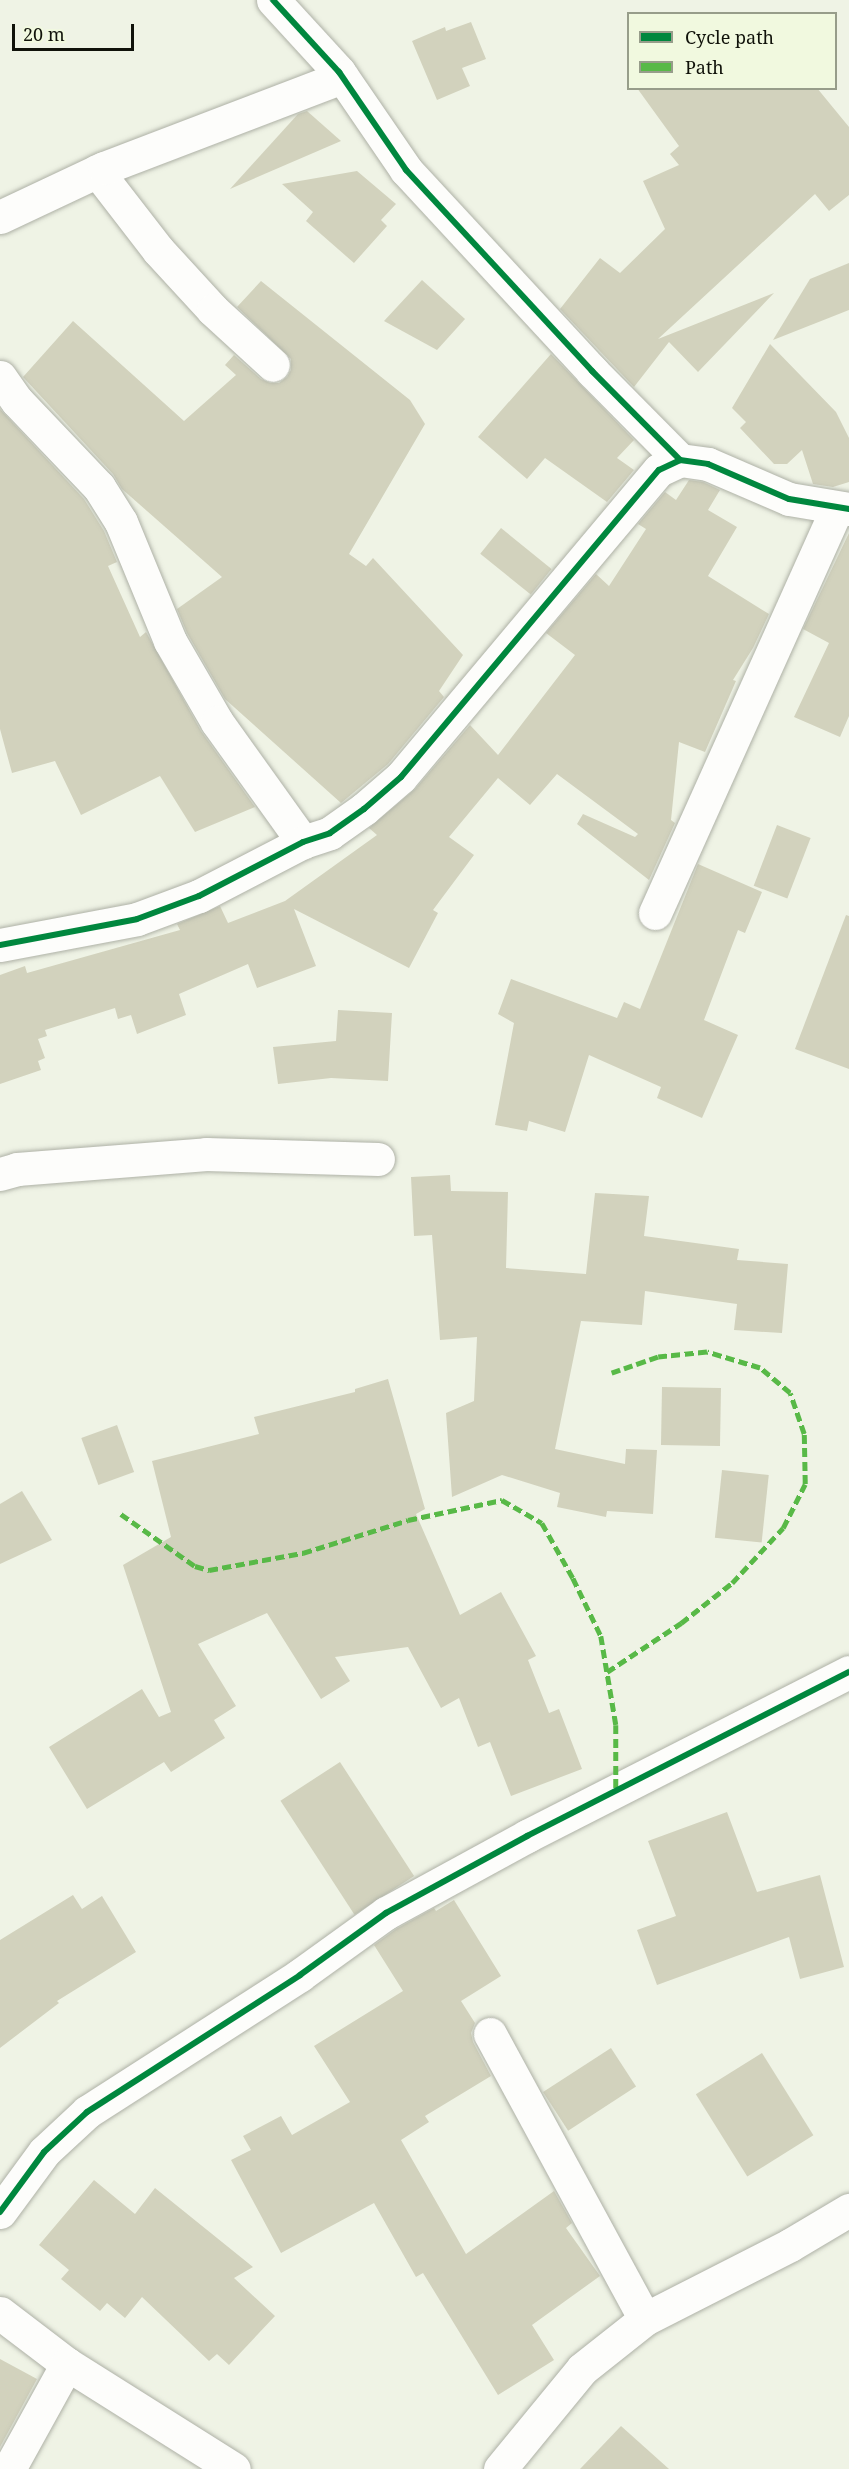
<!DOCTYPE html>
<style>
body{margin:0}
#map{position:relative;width:849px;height:2469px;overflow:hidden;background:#eff3e5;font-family:"Noto Serif",serif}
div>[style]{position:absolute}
.building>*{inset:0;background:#d2d2bd;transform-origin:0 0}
.roads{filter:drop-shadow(0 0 2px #aeb1a6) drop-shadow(0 0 2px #aeb1a6)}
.minor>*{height:33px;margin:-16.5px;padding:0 16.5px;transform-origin:16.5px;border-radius:16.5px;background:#fdfdfb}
.quiet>*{height:4.5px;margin-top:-2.25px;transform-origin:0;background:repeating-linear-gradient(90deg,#58b947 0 9px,transparent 0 13.5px)}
.cycleway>*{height:6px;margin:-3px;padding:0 3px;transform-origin:3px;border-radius:3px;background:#00873e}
span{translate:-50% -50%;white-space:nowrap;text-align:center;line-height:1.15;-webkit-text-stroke:6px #f1f9df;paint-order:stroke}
.legend{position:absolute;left:627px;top:12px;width:210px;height:78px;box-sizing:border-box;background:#f1f9df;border:2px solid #979d8a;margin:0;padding:8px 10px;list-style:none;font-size:18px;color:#10120a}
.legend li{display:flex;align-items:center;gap:12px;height:30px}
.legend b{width:30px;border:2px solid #979d8a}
.scale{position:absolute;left:12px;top:24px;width:122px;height:27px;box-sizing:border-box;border:3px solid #10120a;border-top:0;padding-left:8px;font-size:18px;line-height:21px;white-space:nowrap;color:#10120a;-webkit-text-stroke:4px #f1f9df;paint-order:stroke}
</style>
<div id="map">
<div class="building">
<i style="clip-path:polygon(471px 22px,486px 59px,462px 68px,470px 86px,437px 100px,412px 41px,445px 27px,446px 31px)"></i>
<i style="clip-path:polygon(637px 88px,817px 88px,849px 127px,849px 195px,829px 211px,815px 194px,658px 339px,774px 293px,698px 372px,669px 342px,634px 387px,560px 309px,600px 258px,620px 273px,665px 229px,643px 181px,679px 165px,670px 154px,679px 146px)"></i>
<i style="clip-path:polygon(307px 111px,341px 141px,230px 189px,298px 114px)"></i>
<i style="clip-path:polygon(357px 171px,396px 204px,381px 220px,387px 226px,354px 263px,306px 221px,313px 212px,282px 184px)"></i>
<i style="clip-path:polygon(849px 263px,849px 310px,773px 340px,810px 279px)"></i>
<i style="clip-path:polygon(422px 280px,465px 319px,437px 350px,384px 321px)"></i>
<i style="clip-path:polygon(261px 281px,410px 400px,425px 424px,349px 554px,366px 566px,373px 558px,463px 655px,439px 691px,444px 697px,388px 764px,341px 803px,225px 699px,187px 633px,177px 609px,222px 577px,122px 489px,113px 474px,23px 377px,73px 321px,184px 421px,236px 375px,225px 365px,234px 355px,261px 379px,270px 383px,279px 383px,287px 377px,291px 370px,291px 359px,237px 307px)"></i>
<i style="clip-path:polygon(770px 344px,836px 412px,849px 438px,849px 482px,833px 487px,813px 484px,802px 450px,787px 464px,774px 464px,740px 428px,746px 422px,732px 408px)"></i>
<i style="clip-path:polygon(551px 354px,634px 440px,617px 458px,634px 470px,607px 502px,545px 458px,527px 479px,478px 437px)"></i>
<i style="clip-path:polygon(0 409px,84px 499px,104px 531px,117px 562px,108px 566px,140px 637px,146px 632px,201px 731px,255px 807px,195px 832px,160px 776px,81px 815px,55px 761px,12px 773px,0 729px)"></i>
<i style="clip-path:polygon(689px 480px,703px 482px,720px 490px,708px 510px,737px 527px,708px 576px,769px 614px,753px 648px,733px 680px,736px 681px,705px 752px,679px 742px,671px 820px,675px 823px,649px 880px,577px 824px,583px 814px,635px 837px,638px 834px,557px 774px,530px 805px,498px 778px,449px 837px,474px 855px,433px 910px,438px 913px,409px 968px,294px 909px,316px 966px,257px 988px,248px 964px,179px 994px,186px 1015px,137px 1034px,131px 1015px,118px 1019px,115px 1008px,45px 1030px,47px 1036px,38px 1039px,45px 1058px,38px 1061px,41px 1070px,0 1084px,0 975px,25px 966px,27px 973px,180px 930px,177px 924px,220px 906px,228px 923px,285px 901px,377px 835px,369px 828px,415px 789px,470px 725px,498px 755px,575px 655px,546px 633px,596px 574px,609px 586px,646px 529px,638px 524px,665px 492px,676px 500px)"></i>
<i style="left:501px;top:528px;width:65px;height:33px;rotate:39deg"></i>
<i style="clip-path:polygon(849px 533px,849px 716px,840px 737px,794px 717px,829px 643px,803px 629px)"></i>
<i style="left:777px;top:825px;width:36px;height:65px;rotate:21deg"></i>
<i style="clip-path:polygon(698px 864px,762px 892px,745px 933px,738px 930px,704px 1020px,738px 1035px,702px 1118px,657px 1098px,661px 1087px,589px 1055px,565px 1132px,529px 1121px,527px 1131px,495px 1125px,514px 1023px,498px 1014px,511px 979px,617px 1018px,624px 1002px,640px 1009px)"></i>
<i style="clip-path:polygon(846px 915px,849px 916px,849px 1069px,795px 1049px)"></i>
<i style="clip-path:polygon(338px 1010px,392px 1013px,388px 1081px,331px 1078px,278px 1084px,273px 1047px,336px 1041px)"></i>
<i style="clip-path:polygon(450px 1175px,451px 1191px,508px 1192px,506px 1268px,586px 1274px,595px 1193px,649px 1196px,644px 1236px,739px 1249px,737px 1260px,788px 1264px,782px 1333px,734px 1330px,737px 1304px,645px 1291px,642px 1325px,581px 1321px,555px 1449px,625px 1464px,626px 1449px,657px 1450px,653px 1514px,607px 1511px,606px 1517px,557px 1507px,560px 1493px,502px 1475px,452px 1497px,446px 1413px,474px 1401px,477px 1337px,440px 1340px,432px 1235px,414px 1236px,411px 1177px)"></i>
<i style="clip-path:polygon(388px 1379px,425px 1509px,416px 1514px,460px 1615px,501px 1592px,536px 1656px,528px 1660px,549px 1713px,559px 1709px,582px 1769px,511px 1796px,490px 1742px,478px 1747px,459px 1698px,441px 1708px,408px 1647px,335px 1657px,350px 1681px,321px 1699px,267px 1613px,198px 1644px,236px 1706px,214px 1720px,225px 1738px,171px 1772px,164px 1762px,87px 1809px,49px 1747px,142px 1689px,159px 1717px,171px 1712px,123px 1565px,171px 1537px,152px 1461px,259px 1434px,254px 1417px,355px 1392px,355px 1389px)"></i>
<i style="left:662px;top:1387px;width:59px;height:58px;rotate:1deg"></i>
<i style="left:117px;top:1425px;width:50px;height:38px;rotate:70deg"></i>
<i style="left:722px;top:1470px;width:47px;height:68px;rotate:6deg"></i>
<i style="clip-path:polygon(22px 1491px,52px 1540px,0 1564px,0 1504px)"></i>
<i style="left:340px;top:1762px;width:136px;height:71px;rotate:57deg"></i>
<i style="clip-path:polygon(727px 1812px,757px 1892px,820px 1875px,844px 1967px,800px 1979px,789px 1937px,657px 1985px,637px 1930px,676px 1916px,648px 1841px)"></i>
<i style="clip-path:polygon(73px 1895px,82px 1909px,102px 1896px,136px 1952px,57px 2001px,59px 2003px,0 2048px,0 1940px)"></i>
<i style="clip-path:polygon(454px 1900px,501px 1976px,461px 2001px,475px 2023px,471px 2033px,473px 2042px,491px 2076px,425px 2116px,429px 2122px,401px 2140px,466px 2254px,554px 2191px,572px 2223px,566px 2228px,600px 2276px,532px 2325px,554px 2360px,498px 2395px,423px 2273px,416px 2277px,374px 2203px,281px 2253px,231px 2160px,251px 2150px,243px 2136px,281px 2116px,292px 2135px,350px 2102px,314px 2046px,403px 1991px,374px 1945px,396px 1929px,434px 1908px,436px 1911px)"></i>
<i style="left:611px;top:2048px;width:46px;height:81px;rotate:57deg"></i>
<i style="left:762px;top:2053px;width:97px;height:78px;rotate:58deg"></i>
<i style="clip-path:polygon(94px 2180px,135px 2214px,155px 2188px,253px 2267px,234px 2278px,275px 2316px,229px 2365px,217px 2354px,209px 2361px,142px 2297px,125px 2318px,107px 2303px,100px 2311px,61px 2279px,69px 2270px,39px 2245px)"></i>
<i style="clip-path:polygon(0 2359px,37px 2379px,0 2447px)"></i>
<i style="clip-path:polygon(621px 2426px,669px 2469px,580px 2469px)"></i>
</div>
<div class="roads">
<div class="minor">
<i style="left:273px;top:0;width:98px;rotate:47.5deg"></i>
<i style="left:339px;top:72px;width:119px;rotate:55.6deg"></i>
<i style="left:406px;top:170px;width:274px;rotate:47.2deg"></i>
<i style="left:592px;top:371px;width:125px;rotate:45.3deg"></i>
<i style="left:97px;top:171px;width:100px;rotate:52.3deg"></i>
<i style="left:158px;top:250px;width:81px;rotate:47.5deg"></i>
<i style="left:213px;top:310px;width:81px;rotate:42.5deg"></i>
<i style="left:0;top:217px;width:115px;rotate:-25.2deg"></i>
<i style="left:104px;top:168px;width:255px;rotate:-20.9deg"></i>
<i style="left:0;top:377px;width:29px;rotate:55deg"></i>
<i style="left:17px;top:401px;width:119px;rotate:46.4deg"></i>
<i style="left:99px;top:487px;width:41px;rotate:57.8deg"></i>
<i style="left:121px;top:522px;width:129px;rotate:67.6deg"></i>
<i style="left:170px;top:641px;width:94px;rotate:59.9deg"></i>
<i style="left:217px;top:722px;width:148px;rotate:54.4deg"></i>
<i style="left:655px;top:913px;width:444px;rotate:-65.8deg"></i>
<i style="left:0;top:945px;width:139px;rotate:-10.7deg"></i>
<i style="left:137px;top:919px;width:66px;rotate:-20.4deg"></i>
<i style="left:199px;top:896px;width:117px;rotate:-27.4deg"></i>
<i style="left:303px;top:842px;width:28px;rotate:-18deg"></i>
<i style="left:330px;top:833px;width:42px;rotate:-35.2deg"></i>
<i style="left:364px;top:809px;width:49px;rotate:-40.9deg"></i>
<i style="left:401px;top:777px;width:401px;rotate:-50deg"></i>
<i style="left:659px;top:470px;width:23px;rotate:-25deg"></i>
<i style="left:680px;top:460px;width:28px;rotate:8deg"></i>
<i style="left:708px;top:464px;width:88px;rotate:23.4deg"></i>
<i style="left:789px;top:499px;width:61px;rotate:9.5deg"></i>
<i style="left:0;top:1174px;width:18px;rotate:-16deg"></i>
<i style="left:17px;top:1169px;width:190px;rotate:-4.5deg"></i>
<i style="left:206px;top:1154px;width:172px;rotate:1.7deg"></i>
<i style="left:490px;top:2034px;width:324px;rotate:61.5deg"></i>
<i style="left:0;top:2212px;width:74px;rotate:-53.7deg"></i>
<i style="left:44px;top:2152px;width:59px;rotate:-42.9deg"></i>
<i style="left:87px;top:2112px;width:253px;rotate:-32.7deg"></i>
<i style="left:300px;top:1975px;width:106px;rotate:-35.8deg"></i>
<i style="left:386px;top:1913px;width:161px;rotate:-28.6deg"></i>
<i style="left:527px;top:1836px;width:361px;rotate:-27deg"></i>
<i style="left:0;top:2313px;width:84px;rotate:37.3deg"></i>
<i style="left:67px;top:2364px;width:197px;rotate:32.2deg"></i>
<i style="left:9px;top:2469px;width:120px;rotate:-61.1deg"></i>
<i style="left:500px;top:2469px;width:129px;rotate:-50.6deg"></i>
<i style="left:582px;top:2369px;width:80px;rotate:-38.4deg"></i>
<i style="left:645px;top:2319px;width:163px;rotate:-27deg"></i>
<i style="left:790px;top:2245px;width:69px;rotate:-30.7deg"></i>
</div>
</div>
<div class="quiet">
<i style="left:121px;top:1514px;width:90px;rotate:35.1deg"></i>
<i style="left:195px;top:1566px;width:15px;rotate:16deg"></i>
<i style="left:209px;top:1570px;width:96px;rotate:-10.3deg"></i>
<i style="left:303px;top:1553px;width:110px;rotate:-17.4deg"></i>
<i style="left:408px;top:1520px;width:96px;rotate:-12deg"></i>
<i style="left:502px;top:1500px;width:46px;rotate:29.9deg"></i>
<i style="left:542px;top:1523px;width:63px;rotate:60.6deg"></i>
<i style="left:573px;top:1578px;width:64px;rotate:64.2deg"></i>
<i style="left:601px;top:1636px;width:90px;rotate:80.4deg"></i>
<i style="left:616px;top:1725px;width:67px;rotate:90deg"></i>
<i style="left:607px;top:1672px;width:89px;rotate:-33.5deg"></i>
<i style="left:681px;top:1623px;width:65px;rotate:-38.1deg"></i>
<i style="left:732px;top:1583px;width:75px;rotate:-47.2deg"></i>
<i style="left:783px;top:1528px;width:49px;rotate:-63.4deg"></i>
<i style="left:805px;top:1484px;width:50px;rotate:-91.1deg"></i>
<i style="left:804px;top:1434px;width:43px;rotate:-108.9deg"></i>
<i style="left:790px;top:1393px;width:39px;rotate:-140deg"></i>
<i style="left:760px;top:1368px;width:55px;rotate:-163.2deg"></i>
<i style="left:707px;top:1352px;width:49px;rotate:174.2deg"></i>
<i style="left:658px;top:1357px;width:52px;rotate:160.9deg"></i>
</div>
<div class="cycleway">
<i style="left:273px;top:0;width:98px;rotate:47.5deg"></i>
<i style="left:339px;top:72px;width:119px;rotate:55.6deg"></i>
<i style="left:406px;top:170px;width:274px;rotate:47.2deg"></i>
<i style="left:592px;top:371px;width:125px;rotate:45.3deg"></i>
<i style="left:0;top:945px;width:139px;rotate:-10.7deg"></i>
<i style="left:137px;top:919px;width:66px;rotate:-20.4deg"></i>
<i style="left:199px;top:896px;width:117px;rotate:-27.4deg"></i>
<i style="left:303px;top:842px;width:28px;rotate:-18deg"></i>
<i style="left:330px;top:833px;width:42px;rotate:-35.2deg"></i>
<i style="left:364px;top:809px;width:49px;rotate:-40.9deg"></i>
<i style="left:401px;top:777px;width:401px;rotate:-50deg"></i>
<i style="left:659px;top:470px;width:23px;rotate:-25deg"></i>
<i style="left:680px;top:460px;width:28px;rotate:8deg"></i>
<i style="left:708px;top:464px;width:88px;rotate:23.4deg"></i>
<i style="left:789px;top:499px;width:61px;rotate:9.5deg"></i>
<i style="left:0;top:2212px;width:74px;rotate:-53.7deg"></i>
<i style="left:44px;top:2152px;width:59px;rotate:-42.9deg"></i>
<i style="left:87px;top:2112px;width:253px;rotate:-32.7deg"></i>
<i style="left:300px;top:1975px;width:106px;rotate:-35.8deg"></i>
<i style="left:386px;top:1913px;width:161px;rotate:-28.6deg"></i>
<i style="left:527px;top:1836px;width:361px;rotate:-27deg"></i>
</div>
<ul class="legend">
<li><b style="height:8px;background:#00873e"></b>Cycle path</li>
<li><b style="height:8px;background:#58b947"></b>Path</li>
</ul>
<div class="scale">20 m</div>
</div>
